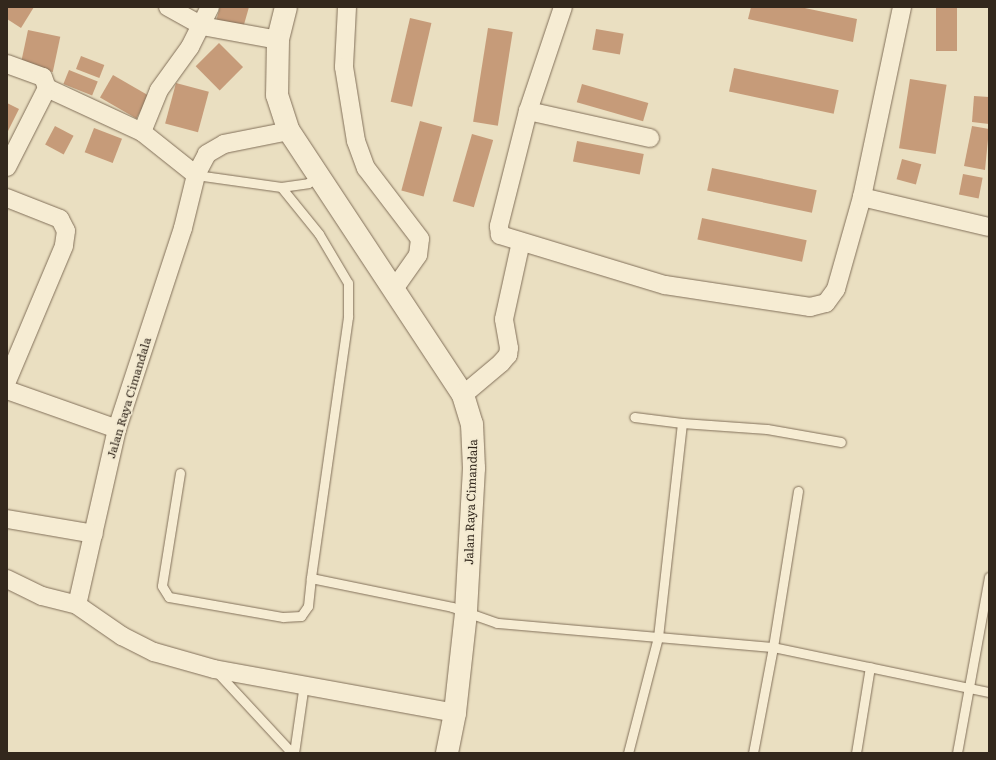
<!DOCTYPE html>
<style>
body{margin:0}
#map{position:relative;width:996px;height:760px;overflow:hidden;background:#eadfc1;font-family:Literata,serif}
div>[style]{position:absolute}
.building>*{inset:0;background:#c69b79;transform-origin:0 0}
.roads{filter:drop-shadow(0 0 1px #82705a) drop-shadow(0 0 1px #82705a)}
.service>*{height:9px;margin:-4.5px;padding:0 4.5px;transform-origin:4.5px;border-radius:4.5px;background:#f6ecd3}
.minor>*{height:18px;margin:-9px;padding:0 9px;transform-origin:9px;border-radius:9px;background:#f6ecd3}
.tertiary>*{height:22px;margin:-11px;padding:0 11px;transform-origin:11px;border-radius:11px;background:#f6ecd3}
span{translate:-50% -50%;white-space:nowrap;text-align:center;line-height:1.15;-webkit-text-stroke:3.5px #f2e9d0;paint-order:stroke}
.street-label{font-size:12px;color:#33281d}
.frame{position:absolute;inset:0;border:8px solid #33281d;pointer-events:none}
</style>
<div id="map">
<div class="building">
<i style="clip-path:polygon(7px 7px,34px 7px,21px 28px,7px 19px)"></i>
<i style="clip-path:polygon(220px 7px,249px 7px,243px 28px,216px 21px)"></i>
<i style="clip-path:polygon(751px 7px,800px 7px,857px 19px,853px 42px,748px 19px)"></i>
<i style="left:936px;top:7px;width:21px;height:44px"></i>
<i style="left:410px;top:18px;width:22px;height:86px;rotate:13deg"></i>
<i style="left:488px;top:28px;width:25px;height:95px;rotate:9deg"></i>
<i style="left:596px;top:29px;width:28px;height:21px;rotate:10deg"></i>
<i style="left:28px;top:30px;width:33px;height:36px;rotate:12deg"></i>
<i style="left:219px;top:43px;width:34px;height:33px;rotate:45deg"></i>
<i style="left:81px;top:56px;width:25px;height:14px;rotate:21deg"></i>
<i style="left:734px;top:68px;width:107px;height:24px;rotate:12deg"></i>
<i style="left:69px;top:70px;width:31px;height:15px;rotate:22deg"></i>
<i style="left:113px;top:75px;width:42px;height:26px;rotate:30deg"></i>
<i style="left:910px;top:79px;width:37px;height:70px;rotate:9deg"></i>
<i style="left:176px;top:83px;width:34px;height:42px;rotate:15deg"></i>
<i style="left:582px;top:84px;width:69px;height:19px;rotate:16deg"></i>
<i style="clip-path:polygon(974px 96px,989px 97px,989px 124px,972px 122px)"></i>
<i style="clip-path:polygon(7px 103px,19px 109px,7px 133px)"></i>
<i style="left:420px;top:121px;width:23px;height:72px;rotate:15deg"></i>
<i style="left:55px;top:126px;width:21px;height:21px;rotate:28deg"></i>
<i style="clip-path:polygon(972px 126px,989px 129px,985px 170px,964px 166px)"></i>
<i style="left:94px;top:128px;width:30px;height:26px;rotate:21deg"></i>
<i style="left:472px;top:134px;width:22px;height:70px;rotate:16deg"></i>
<i style="left:577px;top:141px;width:68px;height:21px;rotate:11deg"></i>
<i style="left:902px;top:159px;width:20px;height:21px;rotate:15deg"></i>
<i style="left:712px;top:168px;width:107px;height:23px;rotate:12deg"></i>
<i style="left:963px;top:174px;width:20px;height:21px;rotate:11deg"></i>
<i style="left:702px;top:218px;width:107px;height:22px;rotate:12deg"></i>
</div>
<div class="roads">
<div class="service">
<i style="left:196px;top:175px;width:86px;rotate:8deg"></i>
<i style="left:281px;top:187px;width:27px;rotate:-8deg"></i>
<i style="left:308px;top:183px;width:13px;rotate:-29deg"></i>
<i style="left:281px;top:187px;width:60px;rotate:51deg"></i>
<i style="left:319px;top:234px;width:57px;rotate:59.4deg"></i>
<i style="left:348px;top:283px;width:34px;rotate:90deg"></i>
<i style="left:348px;top:317px;width:264px;rotate:98.1deg"></i>
<i style="left:311px;top:578px;width:144px;rotate:11.6deg"></i>
<i style="left:452px;top:607px;width:48px;rotate:19.6deg"></i>
<i style="left:497px;top:623px;width:277px;rotate:5deg"></i>
<i style="left:773px;top:647px;width:221px;rotate:11.8deg"></i>
<i style="left:682px;top:423px;width:85px;rotate:4deg"></i>
<i style="left:767px;top:429px;width:75px;rotate:10deg"></i>
<i style="left:180px;top:473px;width:114px;rotate:99.1deg"></i>
<i style="left:162px;top:586px;width:13px;rotate:58deg"></i>
<i style="left:169px;top:597px;width:116px;rotate:10deg"></i>
<i style="left:283px;top:617px;width:18px;rotate:-3deg"></i>
<i style="left:301px;top:616px;width:12px;rotate:-55deg"></i>
<i style="left:308px;top:606px;width:28px;rotate:-84deg"></i>
<i style="left:216px;top:671px;width:112px;rotate:47.2deg"></i>
<i style="left:294px;top:753px;width:70px;rotate:-81.8deg"></i>
<i style="left:628px;top:753px;width:120px;rotate:-75.5deg"></i>
<i style="left:658px;top:637px;width:215px;rotate:-83.6deg"></i>
<i style="left:682px;top:423px;width:48px;rotate:-172.9deg"></i>
<i style="left:753px;top:753px;width:108px;rotate:-79.3deg"></i>
<i style="left:773px;top:647px;width:158px;rotate:-80.9deg"></i>
<i style="left:856px;top:753px;width:87px;rotate:-80.8deg"></i>
<i style="left:957px;top:753px;width:179px;rotate:-79.7deg"></i>
</div>
<div class="minor">
<i style="left:168px;top:7px;width:39px;rotate:29deg"></i>
<i style="left:202px;top:26px;width:77px;rotate:10.4deg"></i>
<i style="left:347px;top:7px;width:60px;rotate:92.9deg"></i>
<i style="left:344px;top:67px;width:75px;rotate:80.8deg"></i>
<i style="left:356px;top:141px;width:29px;rotate:70deg"></i>
<i style="left:366px;top:168px;width:89px;rotate:52.7deg"></i>
<i style="left:420px;top:239px;width:16px;rotate:97deg"></i>
<i style="left:418px;top:255px;width:42px;rotate:125.2deg"></i>
<i style="left:563px;top:7px;width:110px;rotate:108.6deg"></i>
<i style="left:528px;top:111px;width:119px;rotate:104.2deg"></i>
<i style="left:499px;top:226px;width:9px;rotate:84deg"></i>
<i style="left:500px;top:235px;width:172px;rotate:16.9deg"></i>
<i style="left:665px;top:285px;width:147px;rotate:8.6deg"></i>
<i style="left:810px;top:307px;width:16px;rotate:-14deg"></i>
<i style="left:826px;top:303px;width:17px;rotate:-54deg"></i>
<i style="left:836px;top:289px;width:96px;rotate:-74.2deg"></i>
<i style="left:862px;top:197px;width:194px;rotate:-78.1deg"></i>
<i style="left:7px;top:64px;width:38px;rotate:20deg"></i>
<i style="left:43px;top:77px;width:12px;rotate:70deg"></i>
<i style="left:47px;top:88px;width:105px;rotate:24.9deg"></i>
<i style="left:142px;top:132px;width:69px;rotate:38.5deg"></i>
<i style="left:528px;top:111px;width:125px;rotate:12.5deg"></i>
<i style="left:289px;top:131px;width:66px;rotate:168.7deg"></i>
<i style="left:224px;top:144px;width:20px;rotate:150deg"></i>
<i style="left:207px;top:154px;width:24px;rotate:118deg"></i>
<i style="left:196px;top:175px;width:55px;rotate:103.8deg"></i>
<i style="left:183px;top:228px;width:212px;rotate:108.2deg"></i>
<i style="left:117px;top:429px;width:180px;rotate:102.8deg"></i>
<i style="left:77px;top:605px;width:55px;rotate:34.6deg"></i>
<i style="left:122px;top:636px;width:36px;rotate:27deg"></i>
<i style="left:154px;top:652px;width:62px;rotate:15.8deg"></i>
<i style="left:214px;top:669px;width:245px;rotate:10.3deg"></i>
<i style="left:142px;top:132px;width:45px;rotate:-68deg"></i>
<i style="left:159px;top:90px;width:53px;rotate:-54.2deg"></i>
<i style="left:190px;top:47px;width:45px;rotate:-63.4deg"></i>
<i style="left:7px;top:167px;width:89px;rotate:-63.1deg"></i>
<i style="left:862px;top:197px;width:130px;rotate:13.3deg"></i>
<i style="left:7px;top:198px;width:57px;rotate:21.6deg"></i>
<i style="left:60px;top:219px;width:13px;rotate:63deg"></i>
<i style="left:66px;top:231px;width:15px;rotate:98deg"></i>
<i style="left:64px;top:246px;width:147px;rotate:112.9deg"></i>
<i style="left:7px;top:390px;width:117px;rotate:19.5deg"></i>
<i style="left:463px;top:395px;width:50px;rotate:-40.1deg"></i>
<i style="left:501px;top:363px;width:11px;rotate:-49deg"></i>
<i style="left:508px;top:355px;width:7px;rotate:-82deg"></i>
<i style="left:509px;top:348px;width:29px;rotate:-100deg"></i>
<i style="left:504px;top:319px;width:79px;rotate:-77.6deg"></i>
<i style="left:7px;top:519px;width:88px;rotate:9.8deg"></i>
<i style="left:7px;top:579px;width:39px;rotate:26deg"></i>
<i style="left:42px;top:596px;width:36px;rotate:14deg"></i>
</div>
<div class="tertiary">
<i style="left:286px;top:7px;width:34px;rotate:104deg"></i>
<i style="left:278px;top:40px;width:55px;rotate:91deg"></i>
<i style="left:277px;top:95px;width:38px;rotate:72deg"></i>
<i style="left:289px;top:131px;width:316px;rotate:56.6deg"></i>
<i style="left:463px;top:395px;width:30px;rotate:73deg"></i>
<i style="left:472px;top:424px;width:44px;rotate:87.4deg"></i>
<i style="left:474px;top:468px;width:145px;rotate:93.2deg"></i>
<i style="left:466px;top:613px;width:101px;rotate:96.3deg"></i>
<i style="left:455px;top:713px;width:41px;rotate:101.3deg"></i>
</div>
</div>
<div class="street-label">
<span style="left:129px;top:398px;rotate:-73deg">Jalan Raya Cimandala</span>
<span style="left:471px;top:502px;rotate:-88deg">Jalan Raya Cimandala</span>
</div>
<div class="frame"></div>
</div>
